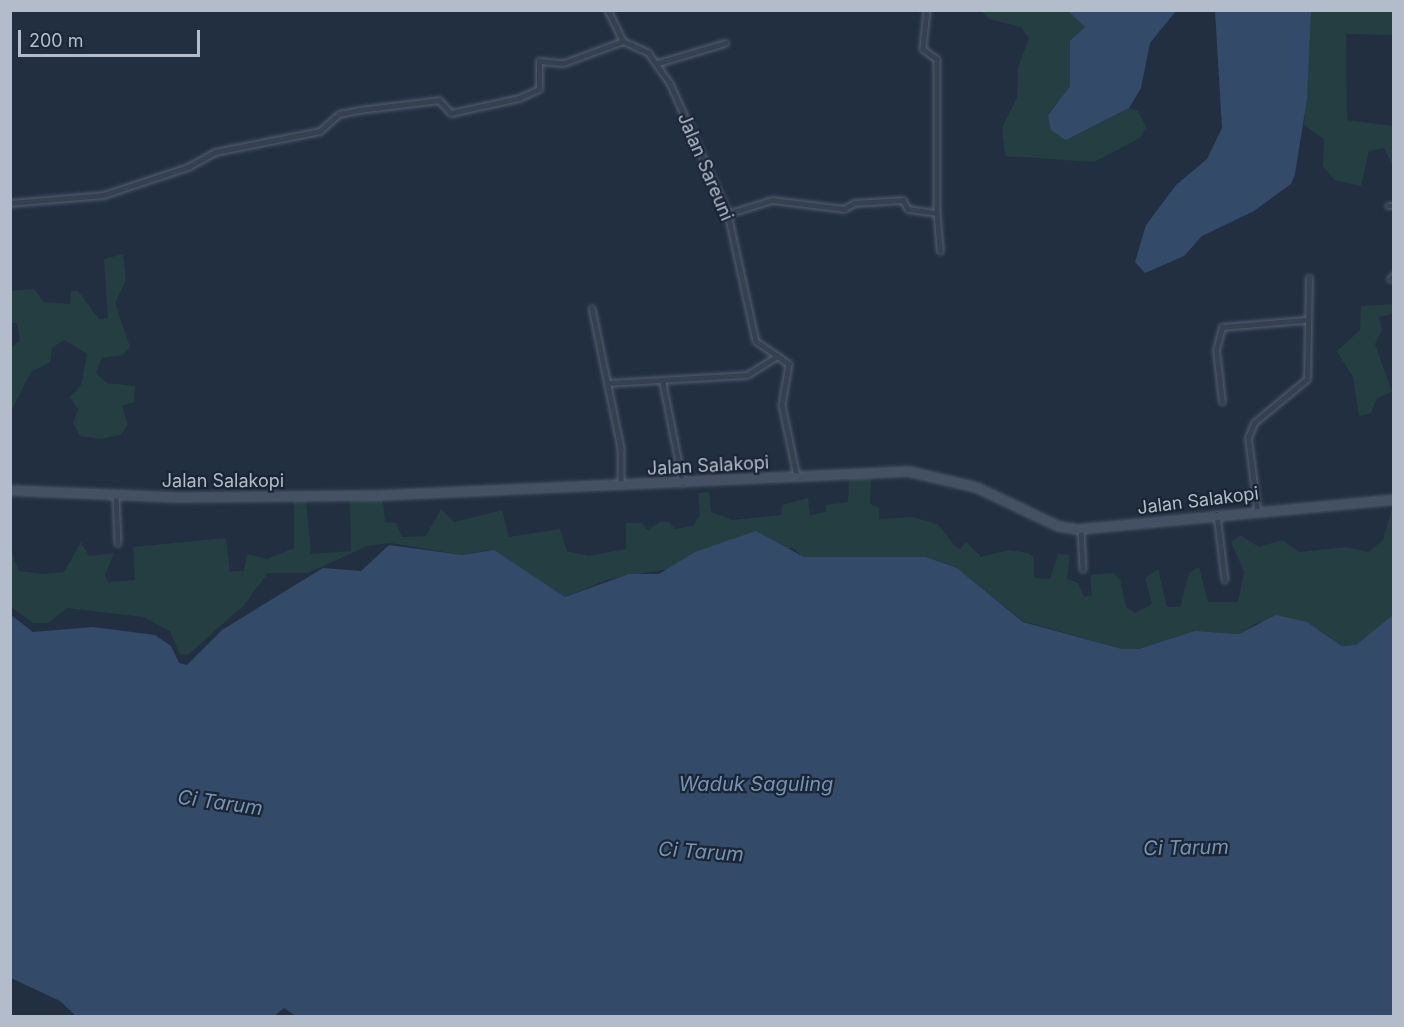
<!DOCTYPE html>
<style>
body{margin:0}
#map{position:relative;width:1404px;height:1027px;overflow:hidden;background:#222f41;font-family:Inter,sans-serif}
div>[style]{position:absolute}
.green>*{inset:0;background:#243e42}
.water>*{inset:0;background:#344a69}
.roads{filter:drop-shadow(0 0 2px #545f6e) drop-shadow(0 0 2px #545f6e)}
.street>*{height:4.5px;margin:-2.25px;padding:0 2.25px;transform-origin:2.25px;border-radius:2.25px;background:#364150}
.secondary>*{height:7px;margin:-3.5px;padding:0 3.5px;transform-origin:3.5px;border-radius:3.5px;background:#445064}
span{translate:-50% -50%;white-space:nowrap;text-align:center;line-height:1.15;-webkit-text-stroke:4.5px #1b2635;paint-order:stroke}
.street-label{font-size:18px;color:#b3bccb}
.water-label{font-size:20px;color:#7792b5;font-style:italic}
.frame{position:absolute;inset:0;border:12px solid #b3bccb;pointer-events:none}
.scale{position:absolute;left:18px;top:30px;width:182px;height:27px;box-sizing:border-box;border:3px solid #b3bccb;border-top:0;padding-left:8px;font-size:18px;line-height:21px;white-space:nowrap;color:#b3bccb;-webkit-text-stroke:4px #1b2635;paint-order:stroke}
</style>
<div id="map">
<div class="green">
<i style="clip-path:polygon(981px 11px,1068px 11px,1085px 27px,1070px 63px,1070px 86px,1048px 114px,1066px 140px,1129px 108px,1138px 111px,1146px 127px,1140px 138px,1094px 162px,1005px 156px,1002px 128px,1017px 97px,1018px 67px,1029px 38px,1021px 27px,989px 19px)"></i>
<i style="clip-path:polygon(1311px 11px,1393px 11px,1393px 35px,1346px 34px,1347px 120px,1393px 126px,1393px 166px,1384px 148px,1369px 151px,1361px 186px,1334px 180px,1323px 166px,1324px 139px,1304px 125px)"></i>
<i style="clip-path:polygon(123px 254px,126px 280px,115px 303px,130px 347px,123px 355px,102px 358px,96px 373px,107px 383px,135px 386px,134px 402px,122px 406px,128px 425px,120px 435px,101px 439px,80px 436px,73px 423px,78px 410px,70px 397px,81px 385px,87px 354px,64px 340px,52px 348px,50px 362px,31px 372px,11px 411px,11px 347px,20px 341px,17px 323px,11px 323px,11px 291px,34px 289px,44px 302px,70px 304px,71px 291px,78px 291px,99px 319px,108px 318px,104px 259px)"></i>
<i style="clip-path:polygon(1393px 283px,1393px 314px,1379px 317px,1382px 330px,1375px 344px,1392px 392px,1377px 398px,1371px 413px,1359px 416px,1353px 377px,1337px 351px,1360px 330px,1361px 306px,1393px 304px)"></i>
<i style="clip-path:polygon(849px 478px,871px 478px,870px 504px,879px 508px,879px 519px,912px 517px,938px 524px,955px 546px,960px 549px,966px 542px,981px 557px,1010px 550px,1028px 553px,1034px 557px,1034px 578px,1050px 579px,1058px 554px,1070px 555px,1067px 579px,1078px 583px,1084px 597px,1092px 595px,1090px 575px,1113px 573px,1120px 579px,1126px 607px,1135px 613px,1152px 604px,1145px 578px,1158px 569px,1167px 607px,1180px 607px,1189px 573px,1199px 567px,1208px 602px,1238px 602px,1244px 572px,1231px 542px,1240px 535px,1259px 547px,1282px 540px,1299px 552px,1346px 547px,1368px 552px,1383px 540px,1393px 505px,1394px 615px,1356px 645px,1342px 646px,1320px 630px,1258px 622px,1239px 634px,1206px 632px,1139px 649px,1122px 649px,1023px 621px,957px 568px,926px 557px,804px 557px,792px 548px,609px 579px,565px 597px,488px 550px,462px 555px,390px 543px,367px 546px,308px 573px,268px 573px,244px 605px,189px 654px,180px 655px,170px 631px,143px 617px,67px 608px,48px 623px,33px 623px,11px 607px,10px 548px,19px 571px,42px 574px,64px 572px,81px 542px,89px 556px,114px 553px,105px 575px,108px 582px,135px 580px,133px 547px,226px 538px,230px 572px,244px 571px,247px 554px,267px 559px,294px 548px,294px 500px,306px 499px,311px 554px,351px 551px,350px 501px,370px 499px,383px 500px,385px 522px,396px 523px,402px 537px,426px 536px,441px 509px,454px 522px,502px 510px,509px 537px,560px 529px,567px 551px,589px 556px,626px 549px,626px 523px,642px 523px,647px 530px,661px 522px,670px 522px,674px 529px,693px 526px,700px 515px,698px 493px,709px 492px,711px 512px,733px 520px,781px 515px,782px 505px,808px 498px,810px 515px,826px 512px,826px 505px,848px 502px)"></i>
</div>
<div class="water">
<i style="clip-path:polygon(1068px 11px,1176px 11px,1150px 43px,1141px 88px,1129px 108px,1066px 140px,1051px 130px,1048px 115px,1070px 86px,1070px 41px,1085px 27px)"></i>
<i style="clip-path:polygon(1215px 11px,1311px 11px,1307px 99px,1295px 174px,1291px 184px,1254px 211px,1202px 236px,1184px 256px,1145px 273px,1135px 262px,1146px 225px,1176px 185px,1207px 159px,1222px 128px)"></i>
<i style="clip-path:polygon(756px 531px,804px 557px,926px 557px,957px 568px,1023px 622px,1122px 649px,1139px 649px,1195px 631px,1239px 634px,1276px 615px,1307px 622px,1342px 646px,1356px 645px,1393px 615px,1393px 1016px,296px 1016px,284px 1008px,274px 1016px,76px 1016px,60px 1001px,11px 978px,11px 615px,33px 632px,93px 627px,155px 635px,171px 646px,179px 663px,187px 665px,222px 630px,323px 568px,361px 571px,389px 545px,462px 555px,494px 550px,565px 597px,629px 574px,659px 574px,695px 552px)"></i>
</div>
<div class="roads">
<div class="street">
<i style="left:608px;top:10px;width:34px;rotate:64deg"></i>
<i style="left:927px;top:10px;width:39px;rotate:96deg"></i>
<i style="left:923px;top:49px;width:17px;rotate:36deg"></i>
<i style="left:937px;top:59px;width:154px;rotate:90deg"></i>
<i style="left:623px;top:41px;width:27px;rotate:24deg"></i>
<i style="left:648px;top:52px;width:38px;rotate:55deg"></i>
<i style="left:670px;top:83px;width:143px;rotate:66.1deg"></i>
<i style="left:728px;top:214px;width:130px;rotate:77.6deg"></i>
<i style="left:756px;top:341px;width:40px;rotate:34.9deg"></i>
<i style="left:789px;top:364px;width:42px;rotate:99.7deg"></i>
<i style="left:782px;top:405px;width:73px;rotate:78.1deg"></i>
<i style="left:658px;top:63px;width:70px;rotate:-16.6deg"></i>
<i style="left:10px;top:203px;width:94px;rotate:-4.9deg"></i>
<i style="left:104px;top:195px;width:89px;rotate:-18.4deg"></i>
<i style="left:188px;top:167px;width:31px;rotate:-29deg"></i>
<i style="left:215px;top:152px;width:107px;rotate:-11.3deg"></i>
<i style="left:320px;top:131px;width:25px;rotate:-42deg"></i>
<i style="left:339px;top:114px;width:20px;rotate:-11deg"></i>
<i style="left:359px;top:110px;width:81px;rotate:-7.1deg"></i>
<i style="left:439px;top:100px;width:18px;rotate:47deg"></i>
<i style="left:451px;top:113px;width:70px;rotate:-12.4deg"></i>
<i style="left:519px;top:98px;width:22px;rotate:-24deg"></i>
<i style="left:539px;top:89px;width:28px;rotate:-90deg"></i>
<i style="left:539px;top:61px;width:25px;rotate:5deg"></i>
<i style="left:564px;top:63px;width:63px;rotate:-20.4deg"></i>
<i style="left:1388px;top:206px;width:6px"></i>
<i style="left:728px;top:214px;width:46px;rotate:-17.7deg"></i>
<i style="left:772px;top:200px;width:73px;rotate:7.1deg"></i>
<i style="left:844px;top:209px;width:12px;rotate:-31deg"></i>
<i style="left:854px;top:203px;width:49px;rotate:-3.5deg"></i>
<i style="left:903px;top:200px;width:10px;rotate:61deg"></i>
<i style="left:908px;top:209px;width:29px;rotate:8deg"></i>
<i style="left:937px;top:213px;width:38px;rotate:85deg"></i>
<i style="left:1390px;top:279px;width:6px;rotate:-45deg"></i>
<i style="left:592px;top:308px;width:143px;rotate:78.3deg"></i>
<i style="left:621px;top:448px;width:36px;rotate:90deg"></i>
<i style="left:608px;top:383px;width:139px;rotate:-3.3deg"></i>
<i style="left:747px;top:375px;width:36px;rotate:-32deg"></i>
<i style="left:663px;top:383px;width:102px;rotate:78.7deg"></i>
<i style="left:1222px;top:402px;width:52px;rotate:-96.6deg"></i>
<i style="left:1216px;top:350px;width:24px;rotate:-75deg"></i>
<i style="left:1222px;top:327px;width:82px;rotate:-4.9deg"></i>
<i style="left:116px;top:496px;width:47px;rotate:87.6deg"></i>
<i style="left:1257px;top:509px;width:72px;rotate:-97.2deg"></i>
<i style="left:1248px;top:438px;width:16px;rotate:-68deg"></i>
<i style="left:1254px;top:423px;width:69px;rotate:-39.7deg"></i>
<i style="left:1307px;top:379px;width:101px;rotate:-88.9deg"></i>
<i style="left:1217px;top:514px;width:66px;rotate:83.1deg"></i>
<i style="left:1081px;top:529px;width:40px;rotate:87.1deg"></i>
</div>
<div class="secondary">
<i style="left:10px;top:490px;width:168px;rotate:2.4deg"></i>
<i style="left:178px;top:497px;width:201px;rotate:-0.6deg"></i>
<i style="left:379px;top:495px;width:530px;rotate:-2.6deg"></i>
<i style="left:908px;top:471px;width:70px;rotate:13.2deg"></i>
<i style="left:976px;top:487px;width:91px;rotate:25.4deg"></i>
<i style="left:1058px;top:526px;width:20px;rotate:9deg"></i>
<i style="left:1078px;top:529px;width:317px;rotate:-5.4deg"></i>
</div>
</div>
<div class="street-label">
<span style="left:705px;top:167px;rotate:67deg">Jalan Sareuni</span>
<span style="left:708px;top:466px;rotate:-3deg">Jalan Salakopi</span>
<span style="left:223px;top:481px">Jalan Salakopi</span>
<span style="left:1198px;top:501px;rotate:-7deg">Jalan Salakopi</span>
</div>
<div class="water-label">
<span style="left:756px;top:784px">Waduk Saguling</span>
<span style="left:220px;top:803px;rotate:8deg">Ci Tarum</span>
<span style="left:1186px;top:848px;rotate:-1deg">Ci Tarum</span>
<span style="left:701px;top:852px;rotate:4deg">Ci Tarum</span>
</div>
<div class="frame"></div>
<div class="scale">200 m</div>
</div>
